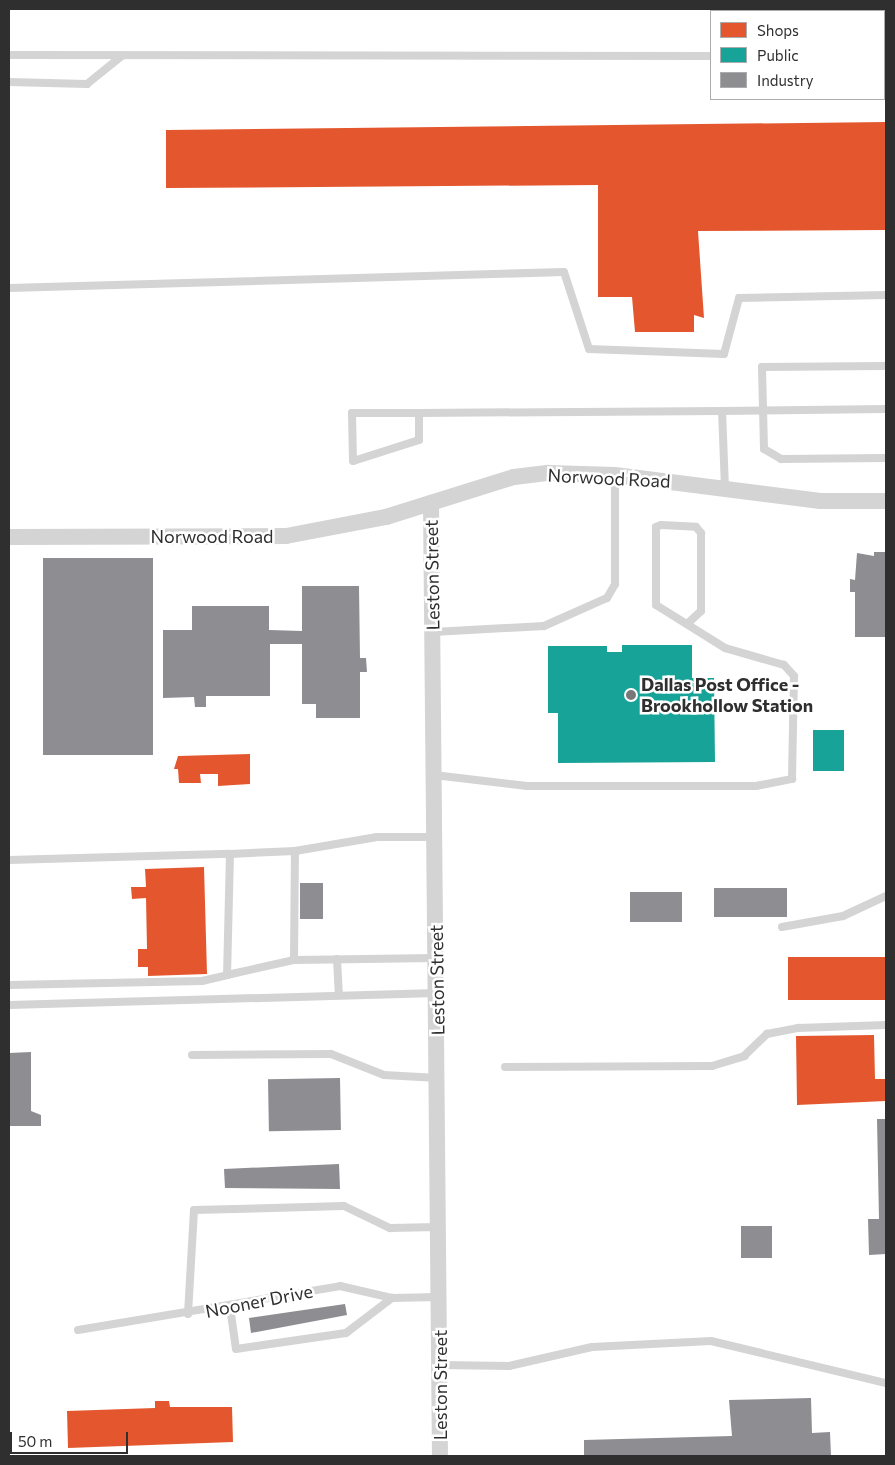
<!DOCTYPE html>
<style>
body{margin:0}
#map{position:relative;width:895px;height:1465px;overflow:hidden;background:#fff;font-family:Commissioner,sans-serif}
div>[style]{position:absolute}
.shops>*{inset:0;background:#e4572e;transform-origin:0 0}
.public>*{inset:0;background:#17a398;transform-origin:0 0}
.industry>*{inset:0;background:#8d8d92;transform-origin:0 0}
.service>*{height:8px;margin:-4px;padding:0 4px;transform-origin:4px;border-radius:4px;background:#d4d4d4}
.minor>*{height:16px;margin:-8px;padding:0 8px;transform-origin:8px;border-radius:8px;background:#d4d4d4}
.dots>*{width:14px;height:14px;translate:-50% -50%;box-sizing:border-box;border:2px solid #fff;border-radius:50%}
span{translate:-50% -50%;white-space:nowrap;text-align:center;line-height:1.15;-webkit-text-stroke:5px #fff;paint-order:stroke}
.street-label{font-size:18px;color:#2f2f2f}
.poi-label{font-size:18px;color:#2f2f2f;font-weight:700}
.left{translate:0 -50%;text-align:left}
.frame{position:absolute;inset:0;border:10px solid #2f2f2f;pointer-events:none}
.legend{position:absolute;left:710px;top:10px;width:175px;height:90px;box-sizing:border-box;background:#fff;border:1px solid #acacac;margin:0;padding:6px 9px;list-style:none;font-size:15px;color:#2f2f2f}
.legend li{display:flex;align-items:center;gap:10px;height:25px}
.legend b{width:25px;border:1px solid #acacac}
.scale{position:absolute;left:10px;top:1432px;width:118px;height:22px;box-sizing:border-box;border:2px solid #2f2f2f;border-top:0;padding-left:6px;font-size:15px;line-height:18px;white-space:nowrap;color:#2f2f2f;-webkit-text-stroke:4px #fff;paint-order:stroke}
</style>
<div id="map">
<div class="shops">
<i style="clip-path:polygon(886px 122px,886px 230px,698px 231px,704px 318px,694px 315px,694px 332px,635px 332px,632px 297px,598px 297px,598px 185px,166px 188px,166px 130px)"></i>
<i style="clip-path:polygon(250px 754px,250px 784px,218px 786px,218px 774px,200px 774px,201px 783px,179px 783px,178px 769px,174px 769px,178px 756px)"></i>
<i style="clip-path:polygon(204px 867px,207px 974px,148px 976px,148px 967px,138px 967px,138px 949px,147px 949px,146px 898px,132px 899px,131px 887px,146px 887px,145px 869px)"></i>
<i style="left:886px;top:957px;width:43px;height:98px;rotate:90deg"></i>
<i style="clip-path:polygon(874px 1035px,875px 1079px,886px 1079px,886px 1101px,797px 1105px,796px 1036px)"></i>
<i style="clip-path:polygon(155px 1401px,169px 1401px,170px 1407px,232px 1407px,233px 1442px,68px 1448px,67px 1411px,155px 1408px)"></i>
</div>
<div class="public">
<i style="clip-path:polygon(622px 645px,692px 645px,692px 678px,714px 678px,715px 762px,558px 763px,558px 713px,548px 713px,548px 646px,607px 646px,607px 652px,622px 652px)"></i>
<i style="left:844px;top:730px;width:41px;height:31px;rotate:90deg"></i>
</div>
<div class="industry">
<i style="clip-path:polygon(874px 552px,886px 552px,886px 637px,855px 637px,855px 592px,850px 592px,850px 579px,855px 580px,857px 553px,874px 556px)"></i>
<i style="left:43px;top:558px;width:110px;height:197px"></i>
<i style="clip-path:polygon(302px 586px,359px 586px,360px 658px,366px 658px,367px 672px,360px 672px,360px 718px,316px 718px,316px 704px,302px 704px,302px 644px,270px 644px,270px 696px,206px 696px,206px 707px,195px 707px,194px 697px,163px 698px,163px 630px,192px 630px,192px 606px,269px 606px,269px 630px,302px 631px)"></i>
<i style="left:323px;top:883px;width:36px;height:23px;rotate:90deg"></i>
<i style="left:787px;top:888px;width:29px;height:73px;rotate:90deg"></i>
<i style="left:630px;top:892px;width:52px;height:30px"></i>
<i style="clip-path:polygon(31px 1052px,31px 1111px,41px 1115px,41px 1126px,9px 1126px,9px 1053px)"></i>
<i style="left:340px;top:1078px;width:52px;height:72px;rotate:89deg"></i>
<i style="clip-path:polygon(877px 1119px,886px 1119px,886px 1254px,869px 1255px,868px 1219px,879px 1219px)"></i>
<i style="clip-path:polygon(339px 1164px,340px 1189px,225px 1188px,224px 1169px)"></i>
<i style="left:772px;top:1226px;width:32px;height:31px;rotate:90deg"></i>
<i style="clip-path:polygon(345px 1304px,347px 1315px,251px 1333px,249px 1318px)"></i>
<i style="clip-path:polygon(811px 1398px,812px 1433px,830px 1432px,831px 1456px,584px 1456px,584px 1440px,732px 1436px,729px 1400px)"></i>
</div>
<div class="service">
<i style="left:9px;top:55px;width:702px;rotate:0.08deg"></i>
<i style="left:884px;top:56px;width:2px;rotate:27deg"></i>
<i style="left:9px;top:82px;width:78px;rotate:1.5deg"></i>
<i style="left:87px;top:84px;width:46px;rotate:-38.9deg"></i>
<i style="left:9px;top:288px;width:555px;rotate:-1.65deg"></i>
<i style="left:564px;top:272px;width:81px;rotate:72deg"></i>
<i style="left:589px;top:349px;width:135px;rotate:2.1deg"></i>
<i style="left:724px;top:354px;width:58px;rotate:-75deg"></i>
<i style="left:739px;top:298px;width:147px;rotate:-1.2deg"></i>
<i style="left:886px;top:366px;width:124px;rotate:179.5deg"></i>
<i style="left:762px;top:367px;width:82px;rotate:88.6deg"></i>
<i style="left:764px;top:449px;width:20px;rotate:30deg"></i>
<i style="left:781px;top:459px;width:105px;rotate:-0.5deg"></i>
<i style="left:419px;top:413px;width:27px;rotate:90deg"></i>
<i style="left:419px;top:440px;width:69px;rotate:162.3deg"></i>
<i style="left:353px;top:461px;width:48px;rotate:-91.2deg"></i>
<i style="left:352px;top:413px;width:67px"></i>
<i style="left:419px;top:413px;width:303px;rotate:-0.4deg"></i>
<i style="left:725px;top:488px;width:77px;rotate:-92.2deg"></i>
<i style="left:722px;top:411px;width:164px;rotate:-0.7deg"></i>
<i style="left:433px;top:632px;width:111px;rotate:-3.1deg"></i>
<i style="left:544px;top:626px;width:69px;rotate:-24deg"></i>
<i style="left:607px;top:598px;width:16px;rotate:-60deg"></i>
<i style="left:615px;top:584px;width:109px;rotate:-90deg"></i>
<i style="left:434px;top:775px;width:94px;rotate:6.7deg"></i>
<i style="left:527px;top:786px;width:229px"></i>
<i style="left:756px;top:786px;width:37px;rotate:-11deg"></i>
<i style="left:792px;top:779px;width:103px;rotate:-88.9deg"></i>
<i style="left:794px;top:676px;width:15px;rotate:-132deg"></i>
<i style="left:784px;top:665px;width:61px;rotate:-163.9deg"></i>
<i style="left:725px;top:648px;width:81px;rotate:-148.1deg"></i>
<i style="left:656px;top:605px;width:78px;rotate:-90deg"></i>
<i style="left:656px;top:527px;width:5px;rotate:-22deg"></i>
<i style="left:661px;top:525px;width:35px;rotate:3deg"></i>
<i style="left:696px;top:527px;width:8px;rotate:50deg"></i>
<i style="left:701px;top:533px;width:78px;rotate:90deg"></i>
<i style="left:701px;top:611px;width:19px;rotate:137deg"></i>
<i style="left:435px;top:837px;width:58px;rotate:180deg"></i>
<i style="left:377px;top:837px;width:83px;rotate:170.3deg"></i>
<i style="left:295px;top:851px;width:65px;rotate:177.4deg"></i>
<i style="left:230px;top:854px;width:121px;rotate:91.4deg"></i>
<i style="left:227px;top:975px;width:69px;rotate:-12.6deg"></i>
<i style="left:294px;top:960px;width:142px;rotate:-0.8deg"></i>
<i style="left:9px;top:860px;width:221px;rotate:-1.6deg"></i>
<i style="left:782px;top:927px;width:62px;rotate:-10.2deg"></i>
<i style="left:843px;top:916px;width:47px;rotate:-24.9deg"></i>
<i style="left:337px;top:959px;width:36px;rotate:87deg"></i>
<i style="left:294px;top:960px;width:109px;rotate:-89.5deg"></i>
<i style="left:9px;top:985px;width:193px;rotate:-1.2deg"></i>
<i style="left:202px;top:981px;width:26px;rotate:-13deg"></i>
<i style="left:9px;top:1005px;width:428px;rotate:-1.6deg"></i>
<i style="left:192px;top:1055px;width:139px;rotate:-0.4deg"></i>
<i style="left:331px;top:1054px;width:57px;rotate:21.6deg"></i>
<i style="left:384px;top:1075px;width:54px;rotate:3.2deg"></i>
<i style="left:505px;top:1067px;width:207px;rotate:-0.3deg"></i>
<i style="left:712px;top:1066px;width:34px;rotate:-17deg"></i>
<i style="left:744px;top:1056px;width:32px;rotate:-44deg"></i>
<i style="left:767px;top:1034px;width:32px;rotate:-11deg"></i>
<i style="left:798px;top:1028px;width:88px;rotate:-2deg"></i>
<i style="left:230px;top:1307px;width:42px;rotate:81.9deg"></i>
<i style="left:236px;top:1349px;width:111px;rotate:-8.3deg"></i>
<i style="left:346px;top:1333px;width:58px;rotate:-37.3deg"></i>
<i style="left:188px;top:1314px;width:104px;rotate:-86.7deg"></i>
<i style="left:194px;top:1210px;width:150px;rotate:-1.5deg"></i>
<i style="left:344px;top:1206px;width:51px;rotate:25.6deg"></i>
<i style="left:390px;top:1228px;width:48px;rotate:-1.2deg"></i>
<i style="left:78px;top:1330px;width:266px;rotate:-9.5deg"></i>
<i style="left:340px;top:1286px;width:53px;rotate:13deg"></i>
<i style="left:392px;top:1298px;width:46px;rotate:-1.2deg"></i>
<i style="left:440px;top:1365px;width:69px;rotate:0.8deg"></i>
<i style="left:509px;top:1366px;width:85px;rotate:-12.9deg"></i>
<i style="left:592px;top:1347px;width:119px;rotate:-2.9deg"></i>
<i style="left:711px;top:1341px;width:180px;rotate:13.5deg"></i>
</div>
<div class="minor">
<i style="left:431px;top:503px;width:953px;rotate:89.46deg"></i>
<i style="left:9px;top:537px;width:277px;rotate:-0.2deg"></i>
<i style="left:286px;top:536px;width:102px;rotate:-10.8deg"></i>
<i style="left:386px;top:517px;width:134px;rotate:-17.4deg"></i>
<i style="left:514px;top:477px;width:35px;rotate:-7deg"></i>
<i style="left:549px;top:473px;width:66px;rotate:1.7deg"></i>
<i style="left:615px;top:475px;width:207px;rotate:7.2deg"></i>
<i style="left:820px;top:501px;width:66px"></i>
</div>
<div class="dots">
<i style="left:631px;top:695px;background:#787878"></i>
</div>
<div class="street-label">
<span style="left:609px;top:478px;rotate:3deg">Norwood Road</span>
<span style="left:212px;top:536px">Norwood Road</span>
<span style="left:432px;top:575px;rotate:-91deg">Leston Street</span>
<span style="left:437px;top:980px;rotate:-91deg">Leston Street</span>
<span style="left:259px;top:1301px;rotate:-11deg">Nooner Drive</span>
<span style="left:440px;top:1385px;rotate:-90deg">Leston Street</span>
</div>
<div class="poi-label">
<span class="left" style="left:641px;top:695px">Dallas Post Office -<br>Brookhollow Station</span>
</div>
<div class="frame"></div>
<ul class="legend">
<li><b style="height:14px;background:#e4572e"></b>Shops</li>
<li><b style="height:14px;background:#17a398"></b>Public</li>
<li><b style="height:14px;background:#8d8d92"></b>Industry</li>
</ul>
<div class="scale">50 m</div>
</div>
